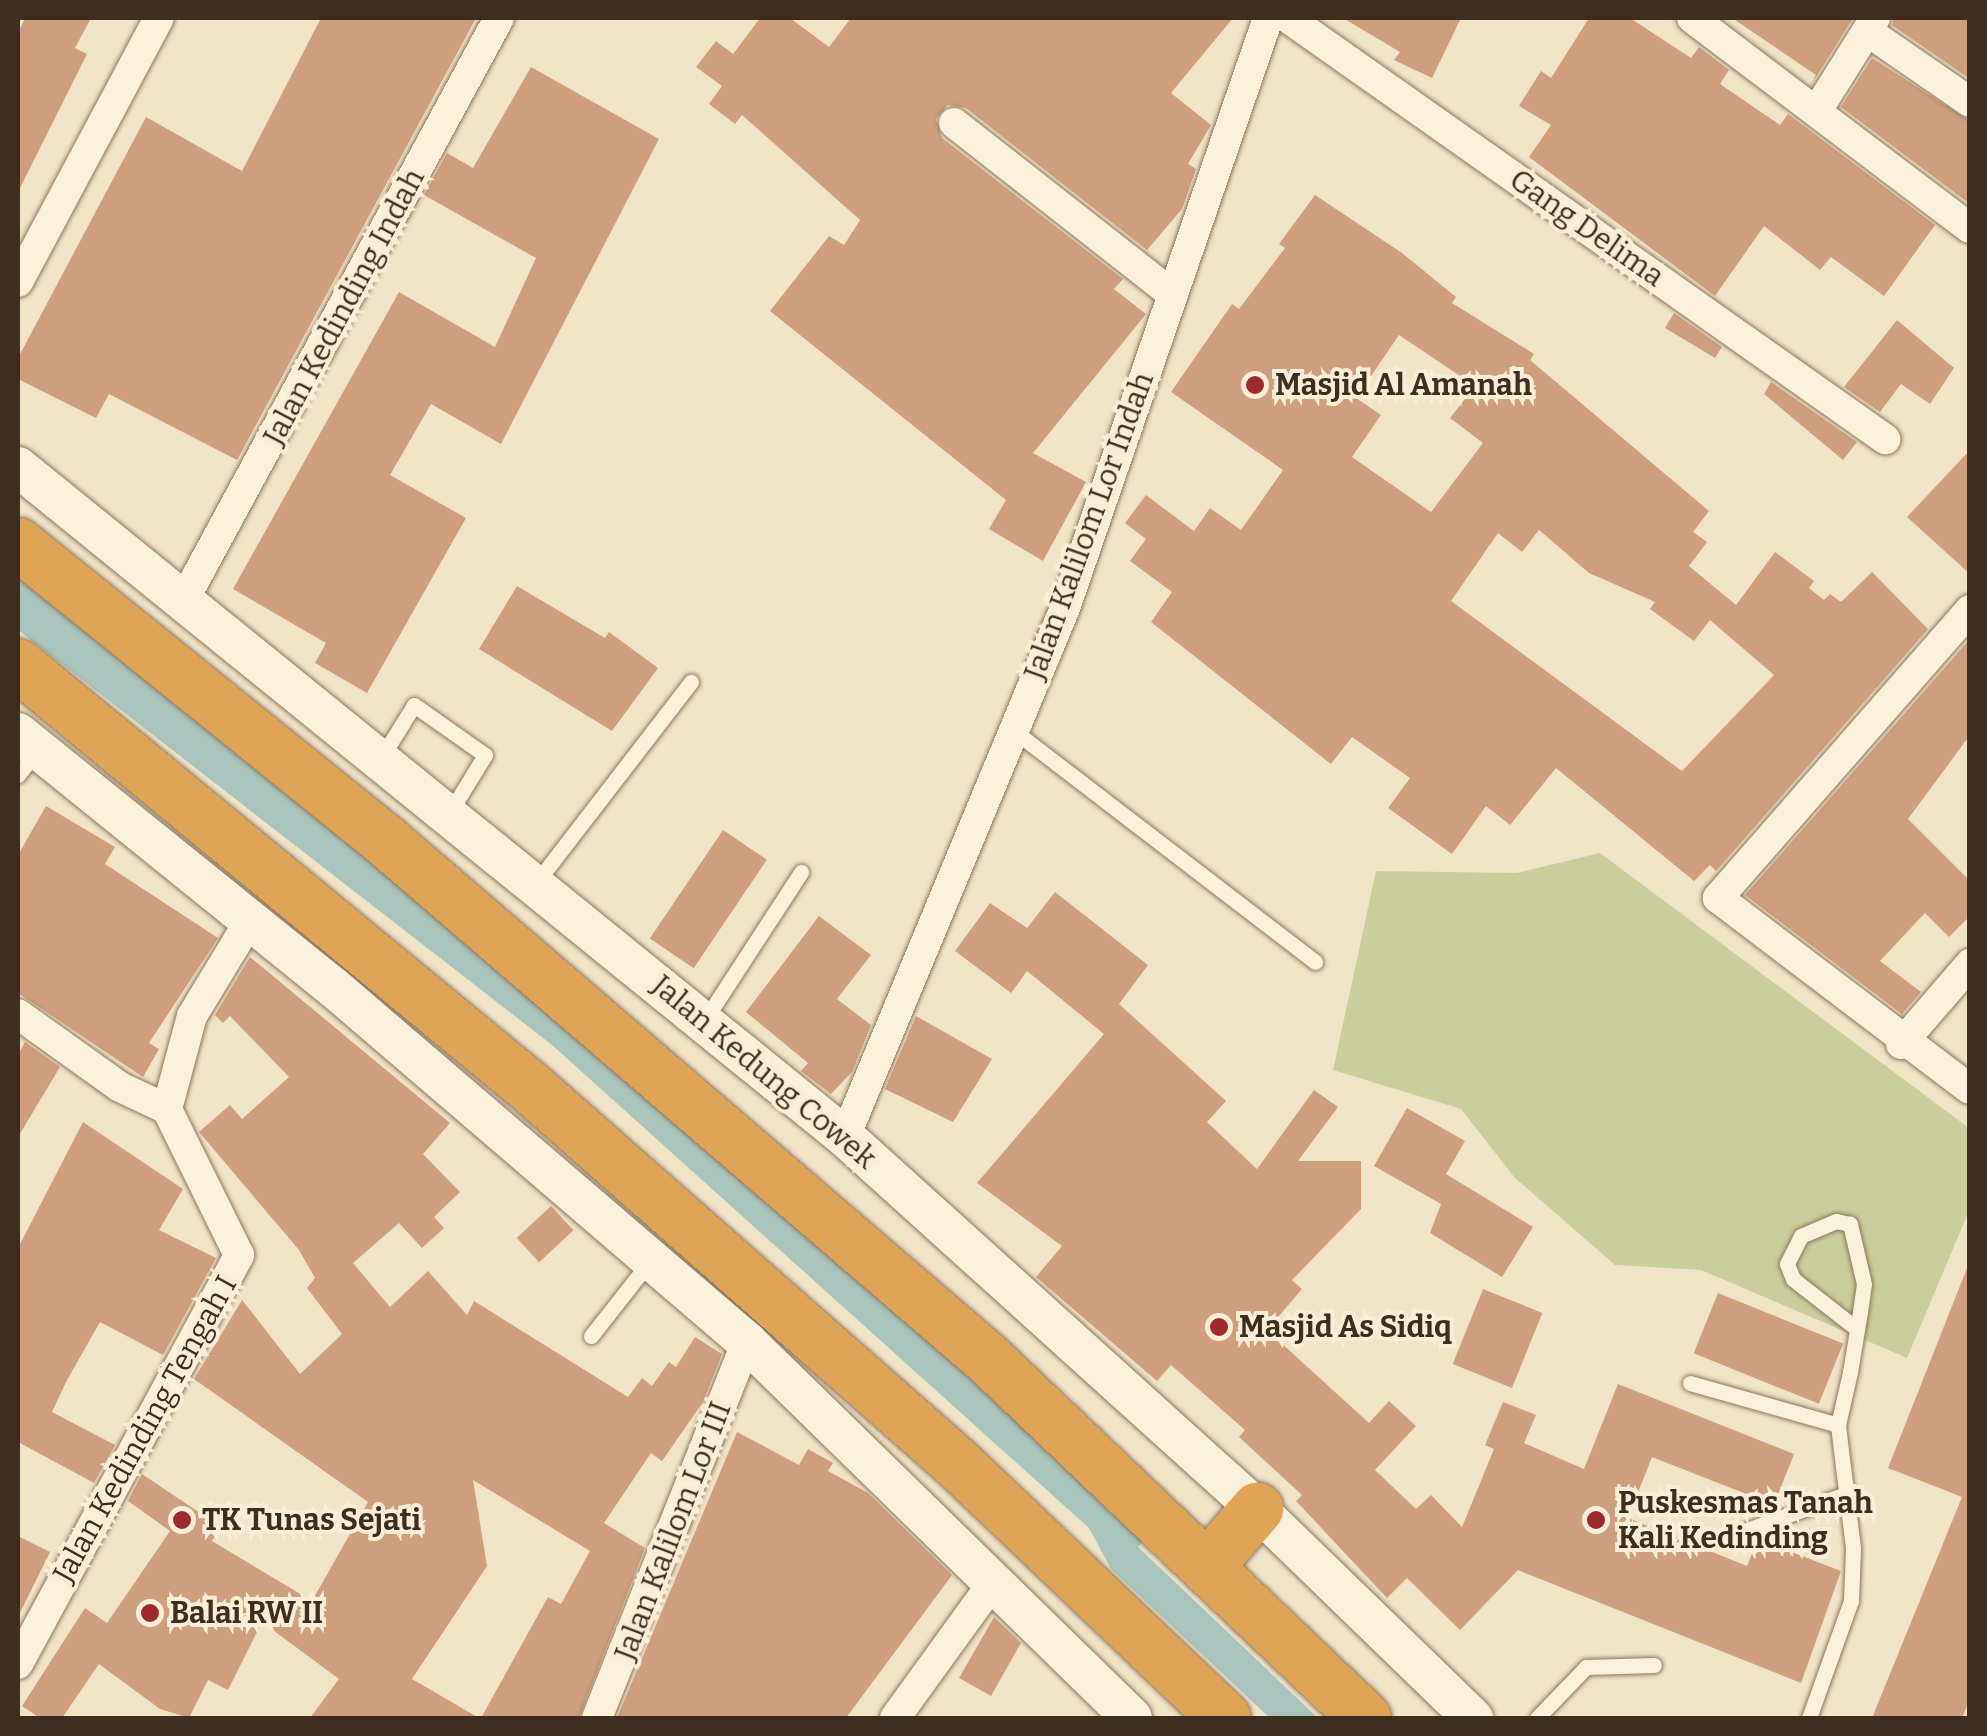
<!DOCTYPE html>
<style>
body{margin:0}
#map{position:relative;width:1987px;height:1736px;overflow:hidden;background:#f0e4c8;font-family:Bitter,serif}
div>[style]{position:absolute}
.green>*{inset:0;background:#c9cf9b}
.water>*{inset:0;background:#a9c4bc}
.building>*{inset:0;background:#cf9f7d;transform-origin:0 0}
.roads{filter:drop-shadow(0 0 2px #8d765c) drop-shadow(0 0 2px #8d765c)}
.lane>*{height:15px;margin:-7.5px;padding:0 7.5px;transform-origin:7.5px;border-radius:7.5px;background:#faf1dc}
.street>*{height:30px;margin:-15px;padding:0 15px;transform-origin:15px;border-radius:15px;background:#faf1dc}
.secondary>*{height:40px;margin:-20px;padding:0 20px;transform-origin:20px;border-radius:20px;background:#faf1dc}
.highway>*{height:52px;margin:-26px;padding:0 26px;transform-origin:26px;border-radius:26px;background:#e0a458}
.dots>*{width:28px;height:28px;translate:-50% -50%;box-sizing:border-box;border:5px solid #f7eed8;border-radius:50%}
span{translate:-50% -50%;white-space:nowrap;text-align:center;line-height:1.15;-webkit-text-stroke:8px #f7eed8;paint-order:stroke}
.street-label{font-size:30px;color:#3d2e20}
.poi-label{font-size:30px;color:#3d2e20;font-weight:700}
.left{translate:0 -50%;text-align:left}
.frame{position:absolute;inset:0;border:20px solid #3d2e20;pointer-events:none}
</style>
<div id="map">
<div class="green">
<i style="clip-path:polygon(1600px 853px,1969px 1128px,1969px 1211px,1907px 1358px,1701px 1270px,1615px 1265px,1515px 1178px,1461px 1109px,1333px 1070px,1376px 871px,1517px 873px)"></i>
</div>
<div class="water">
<i style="clip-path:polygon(18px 572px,331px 817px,1150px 1533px,1138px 1547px,1318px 1718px,1270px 1718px,1111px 1569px,1089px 1528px,552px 1045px,18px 630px)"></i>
</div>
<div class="building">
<i style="clip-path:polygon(25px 18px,91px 18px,75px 48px,87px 54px,18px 192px,18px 33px)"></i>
<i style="clip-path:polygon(321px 18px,476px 18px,237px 460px,109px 394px,96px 418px,18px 379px,18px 358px,146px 117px,242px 171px)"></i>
<i style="clip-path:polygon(760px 18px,790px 18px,829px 47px,851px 18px,1233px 18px,1171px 93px,1211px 125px,1188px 164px,1196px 169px,1182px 209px,1147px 250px,966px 108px,948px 105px,936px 119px,942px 138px,1123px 279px,1114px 289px,1146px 314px,1033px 453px,1086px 482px,1043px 561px,989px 529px,1006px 500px,770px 311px,829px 236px,844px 245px,860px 220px,742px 115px,735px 124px,709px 104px,722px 86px,696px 67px,716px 41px,733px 54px)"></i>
<i style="clip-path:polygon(1343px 18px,1461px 18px,1432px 78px,1394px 60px,1400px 52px)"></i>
<i style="clip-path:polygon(1589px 18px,1630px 18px,1691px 58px,1699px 47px,1729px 70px,1720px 84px,1780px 125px,1788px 114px,1935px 225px,1884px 296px,1831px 257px,1820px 270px,1764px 226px,1715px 296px,1529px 157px,1551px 125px,1519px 106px,1541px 71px,1551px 78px)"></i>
<i style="clip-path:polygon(1732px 18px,1853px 18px,1811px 85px,1816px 75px)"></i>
<i style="clip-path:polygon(1894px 18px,1970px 18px,1970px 79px,1892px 25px)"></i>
<i style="clip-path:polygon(1872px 58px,1970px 121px,1970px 204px,1841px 107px)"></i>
<i style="clip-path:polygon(531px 67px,659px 139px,501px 444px,431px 404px,390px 475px,466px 518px,367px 693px,315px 663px,326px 643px,233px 589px,399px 292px,495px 347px,536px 258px,424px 195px,447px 153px,473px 168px)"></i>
<i style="clip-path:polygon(evenodd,1315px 195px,1402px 253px,1456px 297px,1452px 303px,1534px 354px,1530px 360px,1709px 511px,1693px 532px,1707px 542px,1689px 566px,1736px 605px,1775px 552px,1814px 581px,1809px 588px,1824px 600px,1830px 594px,1841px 602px,1872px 572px,1928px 629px,1716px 871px,1710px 865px,1694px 881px,1556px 768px,1510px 825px,1486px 806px,1452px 854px,1388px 808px,1410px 778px,1352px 737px,1331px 764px,1151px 622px,1172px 592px,1130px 561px,1146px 539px,1125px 523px,1146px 495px,1194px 531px,1210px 508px,1241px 530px,1283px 470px,1171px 392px,1232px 304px,1239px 309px,1285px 248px,1279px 244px,1315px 195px,1399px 335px,1475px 386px,1450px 418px,1483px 443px,1431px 512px,1352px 457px,1381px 415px,1356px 398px,1399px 335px,1315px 195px,1539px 530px,1589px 573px,1655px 602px,1650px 609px,1694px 641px,1710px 620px,1774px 675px,1682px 771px,1451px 601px,1498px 533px,1522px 552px,1539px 530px)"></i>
<i style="clip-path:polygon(1674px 313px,1722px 347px,1715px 358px,1665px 328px)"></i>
<i style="clip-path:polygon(1897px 320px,1954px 368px,1930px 404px,1901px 384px,1880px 412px,1844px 387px)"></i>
<i style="clip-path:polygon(1771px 382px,1857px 442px,1843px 460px,1764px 394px)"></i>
<i style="clip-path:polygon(1970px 450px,1970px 574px,1907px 517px)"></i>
<i style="clip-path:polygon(517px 586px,605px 638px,609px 632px,658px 668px,612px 731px,479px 649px)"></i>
<i style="clip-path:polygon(1970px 639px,1970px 735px,1908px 819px,1970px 881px,1970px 916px,1949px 937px,1925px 913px,1880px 961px,1921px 992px,1902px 1014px,1745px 895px)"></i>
<i style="clip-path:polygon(46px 806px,115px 847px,105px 864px,218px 938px,149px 1043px,159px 1049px,143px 1077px,18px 993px,18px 855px)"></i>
<i style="left:723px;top:830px;width:53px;height:131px;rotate:34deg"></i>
<i style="clip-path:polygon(1055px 892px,1148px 965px,1119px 1004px,1226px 1101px,1207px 1122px,1257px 1169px,1314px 1090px,1338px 1107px,1298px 1161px,1361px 1161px,1361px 1209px,1292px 1280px,1302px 1289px,1267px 1330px,1369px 1423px,1389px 1401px,1416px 1426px,1375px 1470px,1416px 1509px,1431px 1495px,1462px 1527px,1494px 1449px,1485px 1445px,1503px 1402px,1536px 1415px,1524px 1443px,1584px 1469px,1618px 1384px,1794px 1454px,1774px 1505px,1652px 1457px,1628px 1518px,1747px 1566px,1758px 1539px,1841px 1571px,1801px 1683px,1518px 1570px,1460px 1630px,1407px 1578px,1387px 1598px,1296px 1501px,1302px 1495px,1239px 1437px,1245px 1430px,1171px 1365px,1157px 1381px,1036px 1277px,1062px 1246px,977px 1183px,1104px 1034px,1027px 971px,1011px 993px,955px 951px,990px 903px,1027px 928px)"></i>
<i style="clip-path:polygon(819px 916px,871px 955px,837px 999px,871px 1025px,852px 1072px,831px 1094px,801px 1071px,808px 1063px,746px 1012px)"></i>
<i style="clip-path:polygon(250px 957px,450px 1123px,423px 1154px,460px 1192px,434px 1217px,444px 1228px,422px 1248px,399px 1223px,353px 1263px,390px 1307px,428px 1271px,467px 1315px,474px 1301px,628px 1397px,642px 1378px,652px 1386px,669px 1362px,676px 1367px,695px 1337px,722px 1354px,703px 1402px,662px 1461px,651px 1453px,604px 1523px,645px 1548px,579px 1718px,481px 1718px,548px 1597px,561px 1604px,590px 1551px,473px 1480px,487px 1566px,412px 1679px,479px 1718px,310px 1718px,339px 1679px,262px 1622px,228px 1690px,208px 1680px,189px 1718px,160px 1709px,99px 1664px,62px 1718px,40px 1718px,22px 1706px,85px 1608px,107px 1623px,170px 1531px,128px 1501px,142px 1474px,221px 1527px,212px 1541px,312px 1601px,368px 1502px,194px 1379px,242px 1300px,300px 1374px,342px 1334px,307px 1288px,315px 1278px,299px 1250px,199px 1132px,230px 1105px,242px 1119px,289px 1077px,230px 1016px,223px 1023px,215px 1015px)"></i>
<i style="clip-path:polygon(916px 1016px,992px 1059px,953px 1122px,885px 1089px)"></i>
<i style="clip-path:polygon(25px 1042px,60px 1067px,18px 1137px,18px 1055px)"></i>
<i style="clip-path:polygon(1407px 1108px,1465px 1141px,1446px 1174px,1533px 1227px,1502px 1277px,1430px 1233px,1441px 1204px,1374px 1166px)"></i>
<i style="clip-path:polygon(83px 1122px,183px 1189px,159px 1230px,216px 1258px,163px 1355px,100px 1322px,66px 1382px,52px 1412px,115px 1445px,94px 1483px,18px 1442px,18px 1248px)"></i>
<i style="left:551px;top:1206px;width:33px;height:47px;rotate:47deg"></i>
<i style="clip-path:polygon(1969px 1263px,1970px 1699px,1962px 1718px,1872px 1718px,1962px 1497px,1888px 1468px)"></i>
<i style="left:1483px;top:1289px;width:64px;height:81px;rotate:22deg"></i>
<i style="left:1718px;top:1293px;width:135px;height:65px;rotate:22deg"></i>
<i style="clip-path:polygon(737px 1432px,799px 1465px,808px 1449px,833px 1463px,828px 1471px,868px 1493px,952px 1575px,846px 1718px,617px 1718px)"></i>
<i style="clip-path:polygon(18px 1536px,50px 1552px,18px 1617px)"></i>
<i style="clip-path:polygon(994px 1617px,1021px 1643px,991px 1696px,959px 1678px)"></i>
</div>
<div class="roads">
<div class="lane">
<i style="left:1013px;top:730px;width:381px;rotate:37.5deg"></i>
<i style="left:381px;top:758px;width:62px;rotate:-58.1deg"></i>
<i style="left:414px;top:705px;width:87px;rotate:35.2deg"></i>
<i style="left:485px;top:755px;width:67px;rotate:121.6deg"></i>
<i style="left:18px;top:775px;width:31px;rotate:-52deg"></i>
<i style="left:536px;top:883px;width:254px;rotate:-52.4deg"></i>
<i style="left:704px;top:1021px;width:178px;rotate:-56.9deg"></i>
<i style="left:591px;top:1336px;width:95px;rotate:-51.8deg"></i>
<i style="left:1690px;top:1383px;width:154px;rotate:15.8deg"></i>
<i style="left:1728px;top:1537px;width:122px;rotate:-20.1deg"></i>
<i style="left:1537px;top:1718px;width:71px;rotate:-46.1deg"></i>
<i style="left:1586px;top:1667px;width:68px;rotate:-1.7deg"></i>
<i style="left:1809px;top:1718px;width:124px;rotate:-70.3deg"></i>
<i style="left:1851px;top:1601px;width:53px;rotate:-87.8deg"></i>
<i style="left:1853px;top:1548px;width:124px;rotate:-97deg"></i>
<i style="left:1838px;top:1425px;width:54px;rotate:-77.2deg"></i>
<i style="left:1850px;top:1372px;width:61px;rotate:-80.5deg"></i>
<i style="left:1860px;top:1312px;width:28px;rotate:-82deg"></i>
<i style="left:1864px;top:1284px;width:62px;rotate:-103.1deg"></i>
<i style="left:1850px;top:1224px;width:14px;rotate:-168deg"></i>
<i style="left:1836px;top:1221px;width:38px;rotate:157deg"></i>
<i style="left:1801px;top:1236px;width:31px;rotate:117deg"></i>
<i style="left:1787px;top:1264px;width:16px;rotate:68deg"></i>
<i style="left:1793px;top:1279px;width:81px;rotate:38deg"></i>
</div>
<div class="street">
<i style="left:1288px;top:18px;width:731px;rotate:35.19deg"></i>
<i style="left:1692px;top:18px;width:348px;rotate:37.1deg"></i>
<i style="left:1867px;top:31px;width:125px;rotate:34.6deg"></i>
<i style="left:1818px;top:109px;width:107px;rotate:-57.9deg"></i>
<i style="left:954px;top:123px;width:278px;rotate:38.1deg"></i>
<i style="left:18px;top:282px;width:299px;rotate:-61.9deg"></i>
<i style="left:186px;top:596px;width:657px;rotate:-61.56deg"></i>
<i style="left:1970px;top:610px;width:383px;rotate:131.2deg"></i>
<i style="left:1718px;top:898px;width:316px;rotate:37.2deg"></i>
<i style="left:18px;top:1014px;width:125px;rotate:35.6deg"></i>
<i style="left:120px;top:1087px;width:52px;rotate:25.1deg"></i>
<i style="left:1901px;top:1044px;width:106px;rotate:-49.2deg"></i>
<i style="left:845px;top:1137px;width:573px;rotate:-67.42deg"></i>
<i style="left:1065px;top:608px;width:624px;rotate:-71.01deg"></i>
<i style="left:18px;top:1664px;width:465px;rotate:-61.6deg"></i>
<i style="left:239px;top:1255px;width:163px;rotate:-116.3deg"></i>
<i style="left:167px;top:1109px;width:96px;rotate:-75deg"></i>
<i style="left:192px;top:1016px;width:110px;rotate:-58.8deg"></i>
<i style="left:597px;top:1718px;width:405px;rotate:-68.3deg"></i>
<i style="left:895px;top:1718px;width:165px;rotate:-54.1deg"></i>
</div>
<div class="secondary">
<i style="left:18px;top:467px;width:1064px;rotate:39.01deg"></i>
<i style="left:845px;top:1137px;width:555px;rotate:42.08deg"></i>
<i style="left:1257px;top:1509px;width:301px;rotate:44.1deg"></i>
<i style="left:18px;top:733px;width:405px;rotate:38.9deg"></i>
<i style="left:333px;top:987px;width:545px;rotate:40.61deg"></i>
<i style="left:747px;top:1342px;width:538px;rotate:44.32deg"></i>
</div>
<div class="highway">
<i style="left:18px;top:544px;width:474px;rotate:38.9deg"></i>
<i style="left:387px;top:842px;width:793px;rotate:40.7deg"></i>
<i style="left:988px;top:1359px;width:521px;rotate:43.6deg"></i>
<i style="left:18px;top:665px;width:665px;rotate:39.51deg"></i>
<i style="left:531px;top:1088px;width:570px;rotate:41.37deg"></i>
<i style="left:959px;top:1465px;width:367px;rotate:43.6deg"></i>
<i style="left:1207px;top:1567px;width:77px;rotate:-49.2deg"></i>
</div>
</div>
<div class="dots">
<i style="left:1255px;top:385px;background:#9e2a2b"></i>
<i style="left:1219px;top:1327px;background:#9e2a2b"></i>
<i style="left:182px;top:1520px;background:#9e2a2b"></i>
<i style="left:1596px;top:1520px;background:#9e2a2b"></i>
<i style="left:150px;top:1613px;background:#9e2a2b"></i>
</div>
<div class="street-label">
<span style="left:1587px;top:228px;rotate:35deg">Gang Delima</span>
<span style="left:344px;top:307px;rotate:-62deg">Jalan Kedinding Indah</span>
<span style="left:1089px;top:526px;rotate:-70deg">Jalan Kalilom Lor Indah</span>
<span style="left:764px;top:1072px;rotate:40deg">Jalan Kedung Cowek</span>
<span style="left:145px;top:1429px;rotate:-61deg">Jalan Kedinding Tengah I</span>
<span style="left:673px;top:1531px;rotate:-69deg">Jalan Kalilom Lor III</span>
</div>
<div class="poi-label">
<span class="left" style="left:1275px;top:385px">Masjid Al Amanah</span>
<span class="left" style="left:1239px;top:1327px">Masjid As Sidiq</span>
<span class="left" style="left:1618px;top:1520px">Puskesmas Tanah<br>Kali Kedinding</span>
<span class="left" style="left:202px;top:1520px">TK Tunas Sejati</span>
<span class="left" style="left:170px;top:1613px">Balai RW II</span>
</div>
<div class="frame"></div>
</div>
